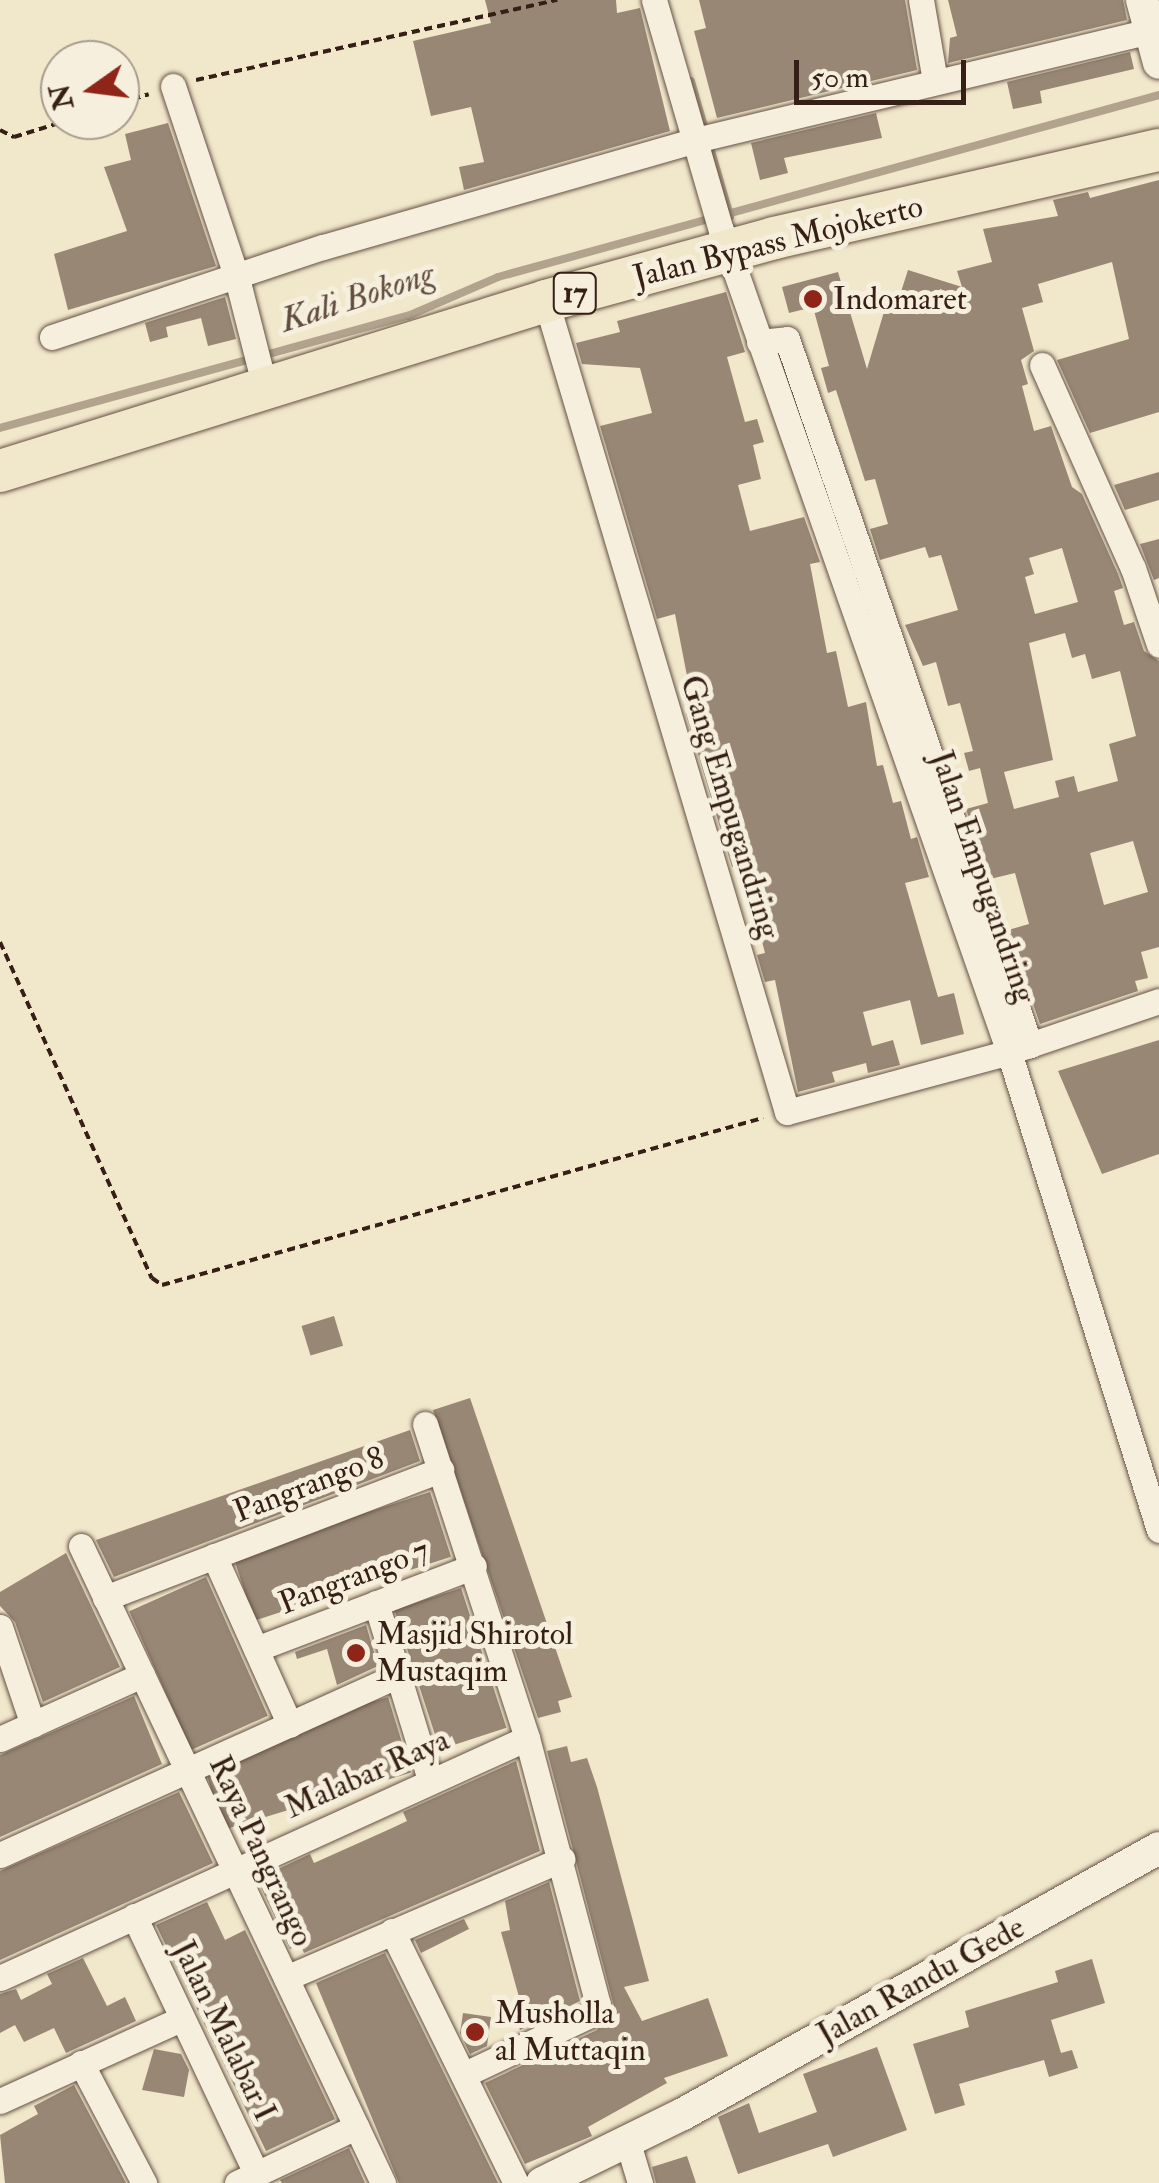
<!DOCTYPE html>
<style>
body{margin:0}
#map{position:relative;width:1159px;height:2183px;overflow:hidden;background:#f1e7cb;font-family:"IM FELL Double Pica",serif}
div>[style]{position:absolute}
.stream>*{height:8px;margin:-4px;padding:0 4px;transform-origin:4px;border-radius:4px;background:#b1a38d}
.building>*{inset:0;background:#978774;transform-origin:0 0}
.path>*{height:4px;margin-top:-2px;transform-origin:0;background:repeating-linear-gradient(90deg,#361f16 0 8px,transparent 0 13px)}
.roads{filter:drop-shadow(0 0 2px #655143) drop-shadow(0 0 2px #655143)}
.minor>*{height:25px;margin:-12.5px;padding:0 12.5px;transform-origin:12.5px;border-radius:12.5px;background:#f6efdd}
.tertiary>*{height:32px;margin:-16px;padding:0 16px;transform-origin:16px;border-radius:16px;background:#f6efdd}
.trunk>*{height:42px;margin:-21px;padding:0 21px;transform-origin:21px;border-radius:21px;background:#f1e7cb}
.dots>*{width:28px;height:28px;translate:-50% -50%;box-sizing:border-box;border:5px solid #f6efdd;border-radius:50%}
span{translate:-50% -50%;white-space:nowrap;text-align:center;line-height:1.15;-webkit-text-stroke:10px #f6efdd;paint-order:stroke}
.shield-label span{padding:2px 8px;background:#f6efdd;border:2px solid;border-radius:8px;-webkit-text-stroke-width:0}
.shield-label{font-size:30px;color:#361f16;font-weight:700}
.street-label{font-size:32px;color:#361f16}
.poi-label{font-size:32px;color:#361f16}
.left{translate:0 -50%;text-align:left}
.water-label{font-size:35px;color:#614d40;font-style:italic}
.north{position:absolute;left:40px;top:40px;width:100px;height:100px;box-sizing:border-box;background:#f6efdd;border:2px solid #a99c8d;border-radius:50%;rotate:256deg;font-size:28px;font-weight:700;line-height:40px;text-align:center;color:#361f16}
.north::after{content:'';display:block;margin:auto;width:35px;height:45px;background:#8f2418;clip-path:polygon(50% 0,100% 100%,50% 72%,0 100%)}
.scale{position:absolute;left:794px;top:60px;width:172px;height:45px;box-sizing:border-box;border:5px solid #361f16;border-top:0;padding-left:12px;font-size:30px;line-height:35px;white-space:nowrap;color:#361f16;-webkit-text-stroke:8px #f6efdd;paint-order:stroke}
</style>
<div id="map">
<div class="stream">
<i style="left:691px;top:81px;width:141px;rotate:73.9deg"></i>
<i style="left:0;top:428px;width:423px;rotate:-15.4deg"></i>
<i style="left:408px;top:316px;width:98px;rotate:-23.4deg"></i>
<i style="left:498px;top:277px;width:686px;rotate:-15.39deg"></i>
</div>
<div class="building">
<i style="clip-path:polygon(485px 0,616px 0,617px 13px,640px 8px,670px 131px,464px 190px,459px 167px,484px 162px,471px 107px,431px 116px,413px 41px,491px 23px)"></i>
<i style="clip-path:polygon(699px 0,905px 0,917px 70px,717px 118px,694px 31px,706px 28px)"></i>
<i style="clip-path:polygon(948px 0,1123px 0,1127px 20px,948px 63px,950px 38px,957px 36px)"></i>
<i style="clip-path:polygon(1130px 52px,1134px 69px,1040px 91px,1042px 103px,1013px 109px,1007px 82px)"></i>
<i style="clip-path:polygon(876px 113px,882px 138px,784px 158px,788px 173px,760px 180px,751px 143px)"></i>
<i style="clip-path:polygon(168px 123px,216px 266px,68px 310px,54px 254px,127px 231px,104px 167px,131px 160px,125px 134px)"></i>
<i style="clip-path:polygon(evenodd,1159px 180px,1159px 412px,1090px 433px,1057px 360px,1129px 339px,1112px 262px,1038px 284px,1043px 302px,1022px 308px,1034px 351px,1021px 360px,1028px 384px,1022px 386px,1034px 431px,1051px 426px,1072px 487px,1082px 494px,1118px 574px,1123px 588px,1114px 591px,1124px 625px,1134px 622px,1144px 651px,1159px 661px,1159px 947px,1141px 952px,1148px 978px,1135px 981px,1138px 991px,1040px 1024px,1008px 930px,1029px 924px,1015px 873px,990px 879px,966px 809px,988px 803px,980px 768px,969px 771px,964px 753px,973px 751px,960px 703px,948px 706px,936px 662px,923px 666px,905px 625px,958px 610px,941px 555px,929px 558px,925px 547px,880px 560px,870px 529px,888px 524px,875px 479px,865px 481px,836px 390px,828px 393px,821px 368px,829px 366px,813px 307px,789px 313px,782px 287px,838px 272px,867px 369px,889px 295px,899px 298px,908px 270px,962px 287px,957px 271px,992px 262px,983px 229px,1058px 216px,1053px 200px,1088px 192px,1090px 198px,1159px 180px,1062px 548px,1078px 602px,1035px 614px,1025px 577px,1034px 574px,1029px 558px,1062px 548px,1159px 180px,1065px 633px,1072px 658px,1085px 654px,1092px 679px,1120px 671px,1136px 736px,1109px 744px,1118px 781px,1078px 792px,1074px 776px,1055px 781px,1059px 797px,1014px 809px,1004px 772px,1053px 760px,1029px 643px,1065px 633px,1159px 180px,1133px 841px,1148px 892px,1104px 905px,1090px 853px,1133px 841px)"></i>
<i style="clip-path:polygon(726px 292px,745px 352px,727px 357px,745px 422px,757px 419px,764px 442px,753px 445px,761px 479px,738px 485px,750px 531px,804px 517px,820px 562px,810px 564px,827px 653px,836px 651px,848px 707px,866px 702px,877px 766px,883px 765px,893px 803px,901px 801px,911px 839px,917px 837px,929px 877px,905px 883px,938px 997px,954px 993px,964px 1034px,921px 1045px,910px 1000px,863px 1012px,872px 1046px,893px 1040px,900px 1065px,868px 1073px,866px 1063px,832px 1072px,835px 1082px,798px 1092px,775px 980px,765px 982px,757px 955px,765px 953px,758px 926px,771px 923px,760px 879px,743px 883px,739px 865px,732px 867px,686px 714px,694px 712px,675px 614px,657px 619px,600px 426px,652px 413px,640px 368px,582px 364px,576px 343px,620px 332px,617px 321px)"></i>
<i style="clip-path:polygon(225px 297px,236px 339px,208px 346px,201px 318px,166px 327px,168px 337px,150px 342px,145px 323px)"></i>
<i style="clip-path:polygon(1159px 472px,1159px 500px,1125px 510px,1114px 485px)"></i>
<i style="clip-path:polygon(1159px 539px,1159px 578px,1154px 580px,1140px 544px)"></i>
<i style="clip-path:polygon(1159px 1040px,1159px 1154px,1102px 1174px,1058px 1071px)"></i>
<i style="left:334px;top:1316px;width:31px;height:34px;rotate:73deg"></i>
<i style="clip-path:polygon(470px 1398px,572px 1697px,558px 1701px,561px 1712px,538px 1718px,433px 1410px)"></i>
<i style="clip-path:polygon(410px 1430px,420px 1461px,114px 1577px,96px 1540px)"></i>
<i style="left:430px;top:1492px;width:68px;height:207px;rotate:72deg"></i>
<i style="clip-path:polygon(66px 1553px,120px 1667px,43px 1702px,15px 1622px,0 1606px,0 1592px)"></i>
<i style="left:206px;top:1577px;width:152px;height:84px;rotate:66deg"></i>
<i style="left:461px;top:1588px;width:147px;height:70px;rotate:72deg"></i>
<i style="clip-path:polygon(366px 1625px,378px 1666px,337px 1685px,327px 1649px,297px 1659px,295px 1652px)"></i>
<i style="clip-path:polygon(134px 1696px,162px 1764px,0 1837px,0 1755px)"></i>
<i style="left:388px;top:1697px;width:79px;height:196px;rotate:73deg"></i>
<i style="clip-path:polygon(567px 1746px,571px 1762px,587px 1758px,597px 1787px,649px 1981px,624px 1987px,642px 2021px,708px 1998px,728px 2056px,664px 2078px,667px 2083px,588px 2127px,592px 2136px,525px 2164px,485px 2083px,597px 2030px,614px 2006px,547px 1751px)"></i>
<i style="clip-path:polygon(516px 1761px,540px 1851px,304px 1953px,300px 1944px,290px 1949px,257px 1879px,310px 1854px,314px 1863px,390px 1829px,407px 1821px,403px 1812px)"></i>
<i style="clip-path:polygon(179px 1792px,213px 1863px,0 1960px,0 1871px)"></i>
<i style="clip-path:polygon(549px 1882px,580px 2001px,520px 2030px,513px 2011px,522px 2008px,501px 1932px,510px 1930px,505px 1901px)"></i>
<i style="clip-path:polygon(207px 1902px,225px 1940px,245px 1930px,335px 2119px,266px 2151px,156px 1925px)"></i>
<i style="clip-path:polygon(464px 1919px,469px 1929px,421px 1953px,415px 1940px)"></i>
<i style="clip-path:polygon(385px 1953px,498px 2183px,399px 2183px,316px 1983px)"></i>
<i style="clip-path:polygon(83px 1958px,107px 2006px,125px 1997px,136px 2021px,66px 2053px,54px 2028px,24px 2042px,15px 2025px,0 2033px,0 1994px,16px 1989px,21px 2000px,52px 1984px,47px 1974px)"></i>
<i style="clip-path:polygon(1092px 1959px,1105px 2003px,1051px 2020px,1061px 2053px,1072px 2050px,1078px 2068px,1049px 2077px,1044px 2060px,959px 2084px,965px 2105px,935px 2114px,913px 2044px,969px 2027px,965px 2011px,1058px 1982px,1055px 1971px)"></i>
<i style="clip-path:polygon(463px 2013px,491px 2017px,487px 2046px,470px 2054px,460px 2033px)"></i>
<i style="clip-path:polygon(877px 2047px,907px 2130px,833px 2157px,828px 2144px,738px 2174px,718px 2117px,749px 2103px,759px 2133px,817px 2112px,803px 2074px)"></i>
<i style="clip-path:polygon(154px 2049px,181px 2054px,189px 2070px,184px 2097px,142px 2090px)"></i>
<i style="clip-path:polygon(74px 2085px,126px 2183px,5px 2183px,0 2135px,38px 2114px,34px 2106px)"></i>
<i style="clip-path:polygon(349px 2148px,365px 2183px,282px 2183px,280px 2180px)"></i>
<i style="clip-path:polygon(687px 2156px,696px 2183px,656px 2183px,652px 2167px)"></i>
</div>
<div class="path">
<i style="left:196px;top:80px;width:370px;rotate:-12.5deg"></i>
<i style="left:120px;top:103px;width:30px;rotate:-17deg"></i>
<i style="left:0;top:130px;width:16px;rotate:27deg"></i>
<i style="left:14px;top:137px;width:58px;rotate:-17.2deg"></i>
<i style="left:0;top:942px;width:369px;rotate:65.7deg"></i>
<i style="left:152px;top:1278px;width:12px;rotate:35deg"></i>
<i style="left:162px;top:1285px;width:624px;rotate:-15.53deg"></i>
</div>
<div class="roads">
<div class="minor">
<i style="left:654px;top:0;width:240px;rotate:73.8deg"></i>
<i style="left:721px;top:230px;width:871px;rotate:70.69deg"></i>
<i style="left:1009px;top:1052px;width:501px;rotate:72.58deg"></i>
<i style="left:921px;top:0;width:82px;rotate:80.2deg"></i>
<i style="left:173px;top:86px;width:202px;rotate:71.6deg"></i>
<i style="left:237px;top:278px;width:114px;rotate:75.7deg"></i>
<i style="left:546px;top:301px;width:846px;rotate:73.45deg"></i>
<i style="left:787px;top:1112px;width:230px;rotate:-15.1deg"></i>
<i style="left:1009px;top:1052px;width:158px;rotate:-18.8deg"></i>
<i style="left:52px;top:337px;width:286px;rotate:-18.4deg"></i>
<i style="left:323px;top:247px;width:392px;rotate:-16deg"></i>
<i style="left:700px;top:139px;width:462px;rotate:-13.5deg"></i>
<i style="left:759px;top:342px;width:28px;rotate:-6deg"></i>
<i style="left:787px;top:339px;width:747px;rotate:71.01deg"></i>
<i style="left:1042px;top:365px;width:222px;rotate:65.9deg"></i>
<i style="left:1133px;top:568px;width:81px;rotate:71.3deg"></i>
<i style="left:425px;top:1424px;width:330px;rotate:72deg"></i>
<i style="left:527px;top:1738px;width:275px;rotate:75.1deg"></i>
<i style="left:598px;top:2004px;width:14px;rotate:126deg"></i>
<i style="left:590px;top:2015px;width:140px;rotate:154.7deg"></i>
<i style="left:81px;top:1546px;width:705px;rotate:64.63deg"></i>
<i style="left:214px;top:1556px;width:185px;rotate:65.8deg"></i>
<i style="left:105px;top:1598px;width:360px;rotate:-20.9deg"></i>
<i style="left:376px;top:1603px;width:185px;rotate:73deg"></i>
<i style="left:0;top:1627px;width:103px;rotate:71.4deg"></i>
<i style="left:256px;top:1649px;width:233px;rotate:-20.8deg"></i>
<i style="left:0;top:1739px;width:156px;rotate:-24.3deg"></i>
<i style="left:0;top:1855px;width:437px;rotate:-24.3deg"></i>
<i style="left:134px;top:1916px;width:284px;rotate:64.6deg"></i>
<i style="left:392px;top:1931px;width:281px;rotate:63.8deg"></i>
<i style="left:0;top:1978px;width:579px;rotate:-24.48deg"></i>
<i style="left:286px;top:1978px;width:301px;rotate:-23.3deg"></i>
<i style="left:81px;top:2063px;width:136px;rotate:62.3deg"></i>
<i style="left:0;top:2101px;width:199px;rotate:-24.4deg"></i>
<i style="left:628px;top:2143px;width:42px;rotate:73.3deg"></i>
<i style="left:237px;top:2183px;width:132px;rotate:-25.2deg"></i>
</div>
<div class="tertiary">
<i style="left:1142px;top:0;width:65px;rotate:74.9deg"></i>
<i style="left:542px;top:2183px;width:157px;rotate:-26.1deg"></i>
<i style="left:683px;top:2114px;width:545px;rotate:-29.2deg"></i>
</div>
<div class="trunk">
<i style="left:0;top:471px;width:572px;rotate:-17.29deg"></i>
<i style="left:546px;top:301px;width:237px;rotate:-15.4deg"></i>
<i style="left:774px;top:238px;width:395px;rotate:-12.9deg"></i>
</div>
</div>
<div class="dots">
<i style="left:813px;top:299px;background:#8f2418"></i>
<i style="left:356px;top:1653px;background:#8f2418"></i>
<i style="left:475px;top:2032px;background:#8f2418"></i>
</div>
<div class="shield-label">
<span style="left:575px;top:293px">17</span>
</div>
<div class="street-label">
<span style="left:778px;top:242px;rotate:-14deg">Jalan Bypass Mojokerto</span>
<span style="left:730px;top:807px;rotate:73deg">Gang Empugandring</span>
<span style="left:983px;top:877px;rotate:71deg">Jalan Empugandring</span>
<span style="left:309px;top:1485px;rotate:-21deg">Pangrango 8</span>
<span style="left:354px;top:1577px;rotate:-21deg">Pangrango 7</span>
<span style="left:367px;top:1774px;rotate:-24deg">Malabar Raya</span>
<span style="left:261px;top:1851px;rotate:65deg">Raya Pangrango</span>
<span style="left:921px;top:1981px;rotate:-29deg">Jalan Randu Gede</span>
<span style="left:224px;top:2031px;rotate:64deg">Jalan Malabar I</span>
</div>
<div class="poi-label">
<span class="left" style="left:833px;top:299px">Indomaret</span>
<span class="left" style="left:376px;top:1653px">Masjid Shirotol<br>Mustaqim</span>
<span class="left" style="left:495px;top:2032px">Musholla<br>al Muttaqin</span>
</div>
<div class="water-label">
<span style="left:357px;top:297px;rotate:-18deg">Kali Bokong</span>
</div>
<div class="north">N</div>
<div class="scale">50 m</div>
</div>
